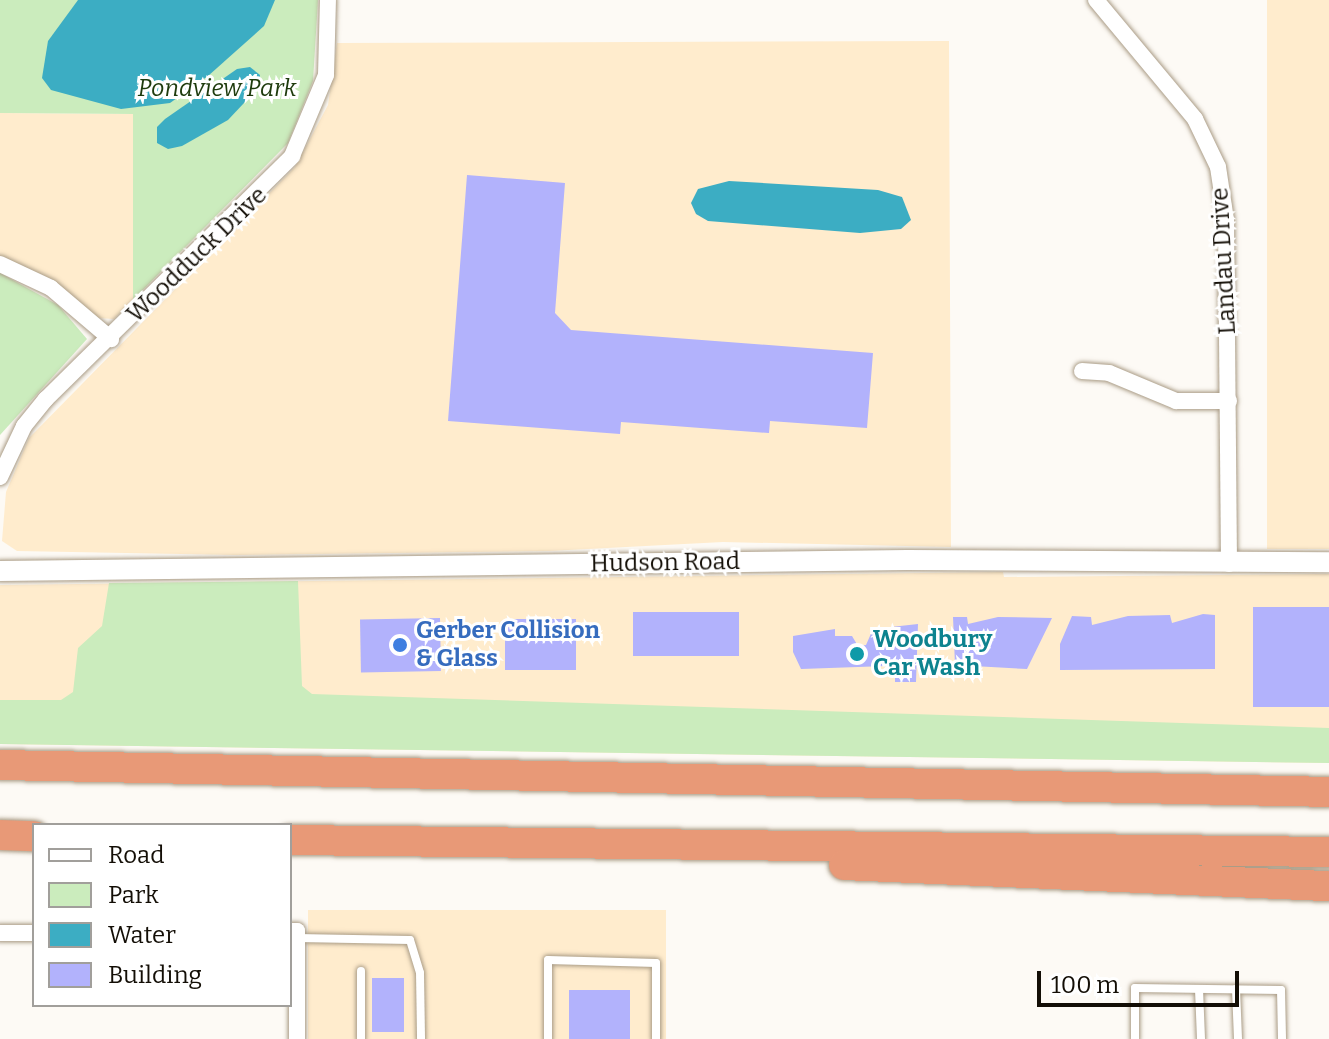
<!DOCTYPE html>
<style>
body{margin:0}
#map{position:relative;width:1329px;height:1039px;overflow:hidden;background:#fdfaf5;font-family:Bitter,serif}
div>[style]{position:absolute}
.built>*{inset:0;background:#ffeccd;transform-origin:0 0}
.green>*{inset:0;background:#cbecbd}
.water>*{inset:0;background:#3cadc3}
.building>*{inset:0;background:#b2b2fc;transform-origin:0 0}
.roads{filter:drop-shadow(0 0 2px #aa9c86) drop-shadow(0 0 2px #aa9c86)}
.service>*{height:8px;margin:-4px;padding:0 4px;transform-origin:4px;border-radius:4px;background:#fff}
.minor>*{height:16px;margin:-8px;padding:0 8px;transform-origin:8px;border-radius:8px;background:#fff}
.tertiary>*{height:20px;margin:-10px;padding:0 10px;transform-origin:10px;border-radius:10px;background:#fff}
.motorway>*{height:30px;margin:-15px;padding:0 15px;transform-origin:15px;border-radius:15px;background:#e89977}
.dots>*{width:22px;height:22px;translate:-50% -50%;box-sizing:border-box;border:4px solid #fff;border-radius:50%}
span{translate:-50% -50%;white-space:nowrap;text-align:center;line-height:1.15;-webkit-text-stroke:6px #fff;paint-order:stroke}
.park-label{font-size:24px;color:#1e3b0d;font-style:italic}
.street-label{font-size:24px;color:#130e06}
.shop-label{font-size:24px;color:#366cbe;font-weight:700}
.left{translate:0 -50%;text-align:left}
.culture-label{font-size:24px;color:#0d838f;font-weight:700}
.legend{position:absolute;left:32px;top:823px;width:260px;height:184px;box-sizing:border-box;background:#fff;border:2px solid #a19f9b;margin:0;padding:10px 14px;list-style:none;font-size:24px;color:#130e06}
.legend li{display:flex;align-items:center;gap:16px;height:40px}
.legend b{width:40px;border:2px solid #a19f9b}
.scale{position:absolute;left:1037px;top:971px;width:202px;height:36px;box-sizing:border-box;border:4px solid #130e06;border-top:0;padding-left:10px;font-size:24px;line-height:28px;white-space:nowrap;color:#130e06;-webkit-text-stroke:6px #fff;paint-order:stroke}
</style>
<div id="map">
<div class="built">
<i style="left:1267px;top:0;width:62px;height:549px"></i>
<i style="clip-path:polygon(949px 41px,951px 547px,723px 542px,549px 551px,235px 555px,17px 551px,2px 541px,6px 492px,29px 438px,295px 167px,328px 105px,337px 43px)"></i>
<i style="clip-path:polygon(0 113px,134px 114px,133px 300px,114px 319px,96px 318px,49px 278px,0 256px)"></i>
<i style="clip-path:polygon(1003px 572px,1004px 577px,1329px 574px,1329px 763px,0 744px,0 585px)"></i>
<i style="left:666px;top:910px;width:129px;height:358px;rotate:90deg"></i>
</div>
<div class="green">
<i style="clip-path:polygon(0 0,318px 0,313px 81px,288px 143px,133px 300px,133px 114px,0 113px)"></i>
<i style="clip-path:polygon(0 273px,58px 305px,87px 339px,0 435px)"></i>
<i style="clip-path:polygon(298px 581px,302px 686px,312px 694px,1329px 728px,1329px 763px,0 744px,0 700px,61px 700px,73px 692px,78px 648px,102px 626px,109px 583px)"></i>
</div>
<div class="water">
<i style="clip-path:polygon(78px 0,275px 0,264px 26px,208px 76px,170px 103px,121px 109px,51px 90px,42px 78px,48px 41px)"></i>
<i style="clip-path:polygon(250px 67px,260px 75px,258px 88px,228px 120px,182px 146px,168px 149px,157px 143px,157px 127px,165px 119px,237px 69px)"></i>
<i style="clip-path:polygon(729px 181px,878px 190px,902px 197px,911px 220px,901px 229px,860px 233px,708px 221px,696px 214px,691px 203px,698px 189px)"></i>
</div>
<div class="building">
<i style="clip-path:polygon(467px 175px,565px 183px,555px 313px,571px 330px,873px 353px,867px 428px,770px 421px,769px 433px,621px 422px,620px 434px,448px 421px)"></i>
<i style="left:1253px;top:607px;width:76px;height:100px"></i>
<i style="left:739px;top:612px;width:44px;height:106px;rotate:90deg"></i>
<i style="clip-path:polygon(1203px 614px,1215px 615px,1215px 669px,1060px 670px,1060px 644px,1072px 616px,1091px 617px,1092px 625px,1128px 616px,1170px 615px,1172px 623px)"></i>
<i style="clip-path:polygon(953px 617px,967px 617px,968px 624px,998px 617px,1052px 618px,1027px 669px,955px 665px)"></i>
<i style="left:440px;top:618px;width:53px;height:80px;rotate:89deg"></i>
<i style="left:505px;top:619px;width:71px;height:51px"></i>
<i style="clip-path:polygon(918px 624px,916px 682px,895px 682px,895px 671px,886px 666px,801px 669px,793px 652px,793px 636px,835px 629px,835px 636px,852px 636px,858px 646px,866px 645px,873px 629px)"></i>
<i style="left:372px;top:978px;width:32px;height:54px"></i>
<i style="left:569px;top:990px;width:61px;height:49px"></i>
</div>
<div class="roads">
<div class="service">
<i style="left:297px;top:938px;width:113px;rotate:1deg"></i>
<i style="left:410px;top:940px;width:34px;rotate:73deg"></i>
<i style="left:420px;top:973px;width:66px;rotate:89.1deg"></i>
<i style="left:1199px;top:989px;width:50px;rotate:87.7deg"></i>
<i style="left:1236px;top:989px;width:50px;rotate:87.7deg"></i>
<i style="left:361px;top:1039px;width:68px;rotate:-90deg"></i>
<i style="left:548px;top:1039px;width:79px;rotate:-90deg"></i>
<i style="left:548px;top:960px;width:108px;rotate:1.6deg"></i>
<i style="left:656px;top:963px;width:76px;rotate:90deg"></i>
<i style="left:1135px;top:1039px;width:51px;rotate:-90deg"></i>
<i style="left:1135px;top:988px;width:146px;rotate:0.8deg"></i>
<i style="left:1281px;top:990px;width:49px;rotate:88.8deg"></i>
</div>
<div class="minor">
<i style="left:1096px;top:0;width:155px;rotate:50.2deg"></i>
<i style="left:1195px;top:119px;width:53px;rotate:64.4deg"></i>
<i style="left:1218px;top:167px;width:54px;rotate:81.4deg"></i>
<i style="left:1226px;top:220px;width:344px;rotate:89.5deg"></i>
<i style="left:0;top:264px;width:56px;rotate:25.2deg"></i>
<i style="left:51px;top:288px;width:79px;rotate:40.4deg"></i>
<i style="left:1082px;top:371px;width:27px;rotate:4deg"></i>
<i style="left:1109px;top:373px;width:73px;rotate:22.7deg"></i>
<i style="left:1176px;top:401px;width:53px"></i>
<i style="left:0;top:477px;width:56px;rotate:-64.8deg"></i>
<i style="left:24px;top:426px;width:35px;rotate:-51deg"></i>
<i style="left:46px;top:399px;width:346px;rotate:-44.6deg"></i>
<i style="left:292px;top:156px;width:88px;rotate:-67.2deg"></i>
<i style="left:326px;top:75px;width:75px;rotate:-88.5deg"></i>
<i style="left:290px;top:931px;width:7px"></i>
<i style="left:297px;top:931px;width:108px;rotate:90deg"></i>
<i style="left:0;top:933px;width:34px"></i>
</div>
<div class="tertiary">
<i style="left:0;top:571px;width:907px;rotate:-0.69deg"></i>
<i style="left:907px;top:560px;width:422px;rotate:0.3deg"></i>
</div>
<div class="motorway">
<i style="left:0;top:765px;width:1329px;rotate:1.16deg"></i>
<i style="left:0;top:835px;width:34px;rotate:2deg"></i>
<i style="left:290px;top:840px;width:1039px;rotate:0.66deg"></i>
<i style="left:844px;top:865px;width:485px;rotate:2.5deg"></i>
</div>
</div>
<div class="dots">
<i style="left:400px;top:645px;background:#3f7fe0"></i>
<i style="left:857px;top:654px;background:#0f9aa8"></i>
</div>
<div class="park-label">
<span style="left:217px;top:89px">Pondview Park</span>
</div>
<div class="street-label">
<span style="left:197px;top:255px;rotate:-44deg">Woodduck Drive</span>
<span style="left:1224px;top:261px;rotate:-93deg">Landau Drive</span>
<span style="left:665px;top:563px;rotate:-1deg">Hudson Road</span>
</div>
<div class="shop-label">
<span class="left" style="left:416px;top:645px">Gerber Collision<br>&amp; Glass</span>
</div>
<div class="culture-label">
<span class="left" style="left:873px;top:654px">Woodbury<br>Car Wash</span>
</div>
<ul class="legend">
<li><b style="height:10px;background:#fff"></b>Road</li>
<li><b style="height:22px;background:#cbecbd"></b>Park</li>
<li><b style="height:22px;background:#3cadc3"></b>Water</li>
<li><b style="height:22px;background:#b2b2fc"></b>Building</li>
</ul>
<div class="scale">100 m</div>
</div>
